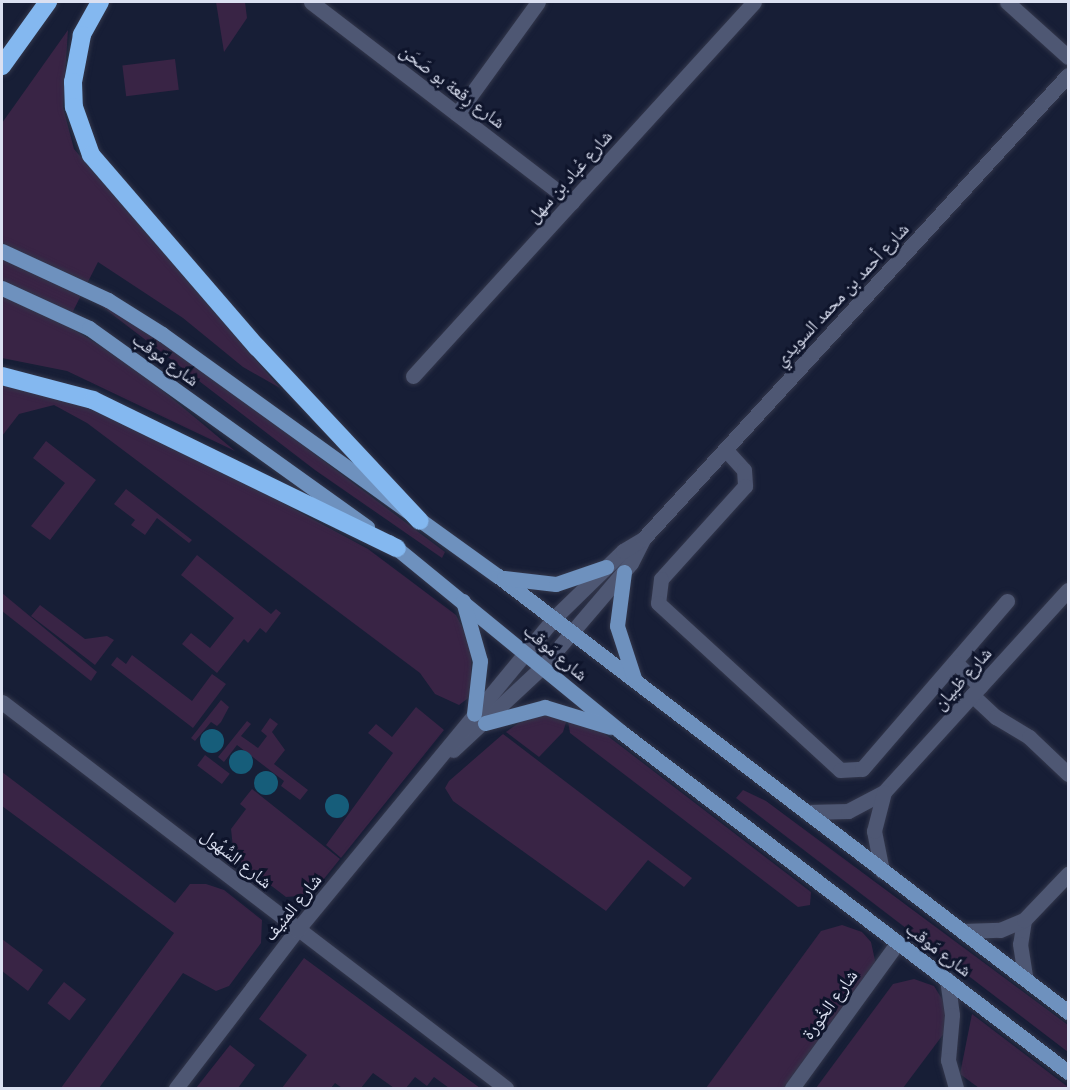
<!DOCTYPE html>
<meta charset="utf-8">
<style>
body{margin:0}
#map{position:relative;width:1070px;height:1090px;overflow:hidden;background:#171e36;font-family:"Exo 2","Noto Naskh Arabic",sans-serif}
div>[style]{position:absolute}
.green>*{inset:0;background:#392445;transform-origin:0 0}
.water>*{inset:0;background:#165d7a}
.round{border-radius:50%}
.roads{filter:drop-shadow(0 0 2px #33374b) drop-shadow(0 0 2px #33374b)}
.minor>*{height:15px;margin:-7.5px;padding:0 7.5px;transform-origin:7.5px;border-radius:7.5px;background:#4e5773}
.major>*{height:15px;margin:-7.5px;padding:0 7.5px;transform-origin:7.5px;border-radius:7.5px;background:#6e91be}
.highway>*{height:18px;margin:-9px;padding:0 9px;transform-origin:9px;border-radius:9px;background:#84b8f0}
span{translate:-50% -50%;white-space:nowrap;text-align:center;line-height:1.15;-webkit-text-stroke:6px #0e142b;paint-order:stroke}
.street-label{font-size:18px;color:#dbe0f1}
.frame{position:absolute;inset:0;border:3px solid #dbe0f1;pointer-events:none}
</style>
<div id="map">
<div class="green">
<i style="clip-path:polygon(216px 2px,245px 2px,247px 18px,224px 52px)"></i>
<i style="clip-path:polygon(68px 30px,63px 107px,74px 149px,280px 388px,243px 367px,183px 318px,98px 262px,66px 325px,131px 364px,235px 451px,67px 371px,2px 358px,2px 123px)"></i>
<i style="left:175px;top:59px;width:31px;height:53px;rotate:83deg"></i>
<i style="clip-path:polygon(91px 298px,176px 350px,445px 552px,442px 558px,315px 470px)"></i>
<i style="clip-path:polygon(2px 384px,49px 388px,136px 424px,368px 549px,456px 615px,471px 644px,471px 696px,459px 705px,435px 694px,420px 673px,87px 423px,54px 405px,19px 414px,2px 436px)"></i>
<i style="clip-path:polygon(46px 441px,96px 480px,50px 540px,31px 526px,65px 483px,33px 458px)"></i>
<i style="clip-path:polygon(126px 489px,192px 540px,189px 543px,157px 518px,145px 535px,131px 525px,135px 520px,114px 504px)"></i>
<i style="clip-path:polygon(197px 555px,271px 614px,276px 609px,281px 613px,266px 633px,260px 628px,248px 643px,244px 639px,217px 673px,182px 644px,191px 633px,210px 648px,234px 618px,181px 575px)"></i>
<i style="clip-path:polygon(2px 593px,97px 672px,91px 681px,2px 611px)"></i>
<i style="clip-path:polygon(40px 605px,85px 639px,107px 636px,114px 640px,95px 665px,31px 616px)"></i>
<i style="clip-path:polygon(132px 655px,192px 701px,212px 674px,226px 684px,193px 728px,111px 665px,117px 657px,126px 664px)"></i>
<i style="clip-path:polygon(221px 700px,229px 707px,221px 722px,217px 726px,211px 722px,195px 741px,191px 738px)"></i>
<i style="clip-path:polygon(416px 707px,444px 730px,341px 858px,326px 845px,393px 753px,368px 733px,376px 724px,392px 737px)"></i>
<i style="clip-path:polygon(531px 714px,568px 716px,563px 732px,539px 757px,506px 732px)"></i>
<i style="clip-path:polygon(583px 717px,811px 892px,810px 905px,798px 907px,570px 733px,568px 721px)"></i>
<i style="clip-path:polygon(270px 718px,278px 724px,272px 732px,285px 750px,274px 764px,308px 790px,300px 800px,281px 786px,284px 781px,237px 745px,224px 762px,218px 757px,247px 721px,251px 724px,241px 736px,258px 748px,267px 736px,261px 731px)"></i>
<i style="clip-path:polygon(503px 734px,692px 878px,684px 887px,648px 860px,606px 911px,453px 801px,445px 788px,449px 781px)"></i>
<i style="left:205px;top:755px;width:31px;height:13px;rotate:37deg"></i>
<i style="clip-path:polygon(2px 772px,175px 903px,190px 884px,206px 884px,224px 890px,262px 920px,261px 943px,229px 986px,216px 991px,183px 973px,99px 1088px,61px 1088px,174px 933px,2px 806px)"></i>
<i style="clip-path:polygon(252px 789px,340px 859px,311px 895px,286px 897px,234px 857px,231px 829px,246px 809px,240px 804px)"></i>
<i style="clip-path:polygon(743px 790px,766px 801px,1068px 1025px,1068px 1052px,736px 798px)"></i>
<i style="clip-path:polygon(842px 925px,862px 932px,871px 942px,876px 965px,793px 1088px,706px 1088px,821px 931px)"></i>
<i style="clip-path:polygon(2px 939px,43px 970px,28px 991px,2px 971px)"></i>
<i style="clip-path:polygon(304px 958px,480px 1088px,449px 1088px,434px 1077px,427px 1086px,415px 1077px,406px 1088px,394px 1088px,373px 1073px,361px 1088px,342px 1088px,335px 1083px,331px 1088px,282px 1088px,307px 1055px,259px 1019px)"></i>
<i style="clip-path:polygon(914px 979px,934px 986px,947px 1007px,945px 1032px,903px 1088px,816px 1088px,893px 984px)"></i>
<i style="left:64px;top:982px;width:28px;height:27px;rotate:38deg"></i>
<i style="clip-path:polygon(972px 1014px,1068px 1087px,1068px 1088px,979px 1088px,960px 1074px)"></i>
<i style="clip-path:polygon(230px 1045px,255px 1065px,238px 1088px,196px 1088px)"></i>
</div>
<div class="water">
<i class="round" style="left:200px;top:729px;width:24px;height:24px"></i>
<i class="round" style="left:229px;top:750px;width:24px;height:24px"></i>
<i class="round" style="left:254px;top:771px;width:24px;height:24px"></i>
<i class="round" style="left:325px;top:794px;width:24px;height:24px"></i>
</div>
<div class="roads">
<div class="minor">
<i style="left:311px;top:2px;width:329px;rotate:37.5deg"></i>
<i style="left:1007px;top:2px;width:82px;rotate:42deg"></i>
<i style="left:457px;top:114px;width:138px;rotate:-54.1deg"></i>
<i style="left:413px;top:376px;width:506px;rotate:-47.64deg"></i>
<i style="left:725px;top:449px;width:28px;rotate:48deg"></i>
<i style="left:744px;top:470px;width:16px;rotate:86deg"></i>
<i style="left:745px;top:486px;width:125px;rotate:132.1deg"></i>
<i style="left:661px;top:579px;width:24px;rotate:97deg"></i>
<i style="left:658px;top:603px;width:247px;rotate:42.5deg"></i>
<i style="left:840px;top:770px;width:22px;rotate:-3deg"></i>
<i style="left:862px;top:769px;width:222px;rotate:-49.2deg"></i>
<i style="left:955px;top:662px;width:35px;rotate:44deg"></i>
<i style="left:972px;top:695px;width:33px;rotate:43deg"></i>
<i style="left:996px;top:717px;width:39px;rotate:31deg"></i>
<i style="left:1029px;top:737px;width:54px;rotate:43.5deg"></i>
<i style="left:2px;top:702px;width:635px;rotate:37.45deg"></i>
<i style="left:453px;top:750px;width:123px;rotate:-43deg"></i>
<i style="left:543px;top:666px;width:135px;rotate:-49.5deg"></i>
<i style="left:631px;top:563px;width:27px;rotate:-63deg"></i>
<i style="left:806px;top:812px;width:42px;rotate:-1.4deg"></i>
<i style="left:848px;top:811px;width:41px;rotate:-27.8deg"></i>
<i style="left:884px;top:792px;width:273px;rotate:-47.7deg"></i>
<i style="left:882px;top:871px;width:41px;rotate:-101.3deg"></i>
<i style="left:874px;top:831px;width:40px;rotate:-75.6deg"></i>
<i style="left:1024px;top:920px;width:24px;rotate:99deg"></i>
<i style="left:1020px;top:944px;width:36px;rotate:81deg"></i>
<i style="left:962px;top:931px;width:38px;rotate:-2deg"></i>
<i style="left:1000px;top:930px;width:26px;rotate:-23deg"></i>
<i style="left:1024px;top:920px;width:64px;rotate:-46.3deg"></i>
<i style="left:947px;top:979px;width:36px;rotate:82deg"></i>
<i style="left:952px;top:1015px;width:45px;rotate:95.1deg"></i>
<i style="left:948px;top:1060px;width:29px;rotate:74deg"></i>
<i style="left:176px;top:1088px;width:199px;rotate:-52.6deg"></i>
<i style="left:297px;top:930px;width:404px;rotate:-50.5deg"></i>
<i style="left:554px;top:618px;width:96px;rotate:-44.2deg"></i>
<i style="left:623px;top:551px;width:23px;rotate:-31deg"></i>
<i style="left:643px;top:539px;width:629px;rotate:-47.51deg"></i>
<i style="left:792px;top:1088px;width:180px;rotate:-54deg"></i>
</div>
<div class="major">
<i style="left:2px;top:251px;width:117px;rotate:24.8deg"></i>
<i style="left:108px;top:300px;width:64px;rotate:32.2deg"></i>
<i style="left:162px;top:334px;width:414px;rotate:35.8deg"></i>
<i style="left:498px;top:576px;width:718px;rotate:37.41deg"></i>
<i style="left:2px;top:288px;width:96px;rotate:24.7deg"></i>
<i style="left:89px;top:328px;width:342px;rotate:35.6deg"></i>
<i style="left:389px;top:542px;width:300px;rotate:39.3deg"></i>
<i style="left:621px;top:732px;width:562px;rotate:37.26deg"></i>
<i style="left:624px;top:572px;width:54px;rotate:97.4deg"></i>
<i style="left:617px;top:626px;width:55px;rotate:71.9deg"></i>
<i style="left:504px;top:578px;width:52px;rotate:6.6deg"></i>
<i style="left:556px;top:584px;width:53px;rotate:-18.8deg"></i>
<i style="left:463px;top:601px;width:62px;rotate:74.2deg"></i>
<i style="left:480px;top:661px;width:53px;rotate:96.5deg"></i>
<i style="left:485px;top:723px;width:62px;rotate:-14.9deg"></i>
<i style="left:545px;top:707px;width:68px;rotate:17.1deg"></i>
</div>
<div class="highway">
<i style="left:100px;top:2px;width:38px;rotate:119deg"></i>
<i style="left:82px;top:35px;width:48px;rotate:100.8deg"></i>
<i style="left:73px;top:82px;width:25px;rotate:88deg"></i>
<i style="left:74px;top:107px;width:51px;rotate:70.5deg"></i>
<i style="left:91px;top:155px;width:254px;rotate:49.2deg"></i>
<i style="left:257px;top:347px;width:238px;rotate:46.9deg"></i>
<i style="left:2px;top:66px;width:79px;rotate:-54.3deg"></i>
<i style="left:2px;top:376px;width:94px;rotate:14.8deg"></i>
<i style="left:93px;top:400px;width:338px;rotate:26deg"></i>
</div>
</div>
<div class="street-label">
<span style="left:453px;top:86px;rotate:37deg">شارع رِقعة بو صَحَن</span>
<span style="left:569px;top:176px;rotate:-48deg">شارع عُباد بن سهل</span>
<span style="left:841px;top:294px;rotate:-47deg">شارع أحمد بن محمد السويدي</span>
<span style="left:166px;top:359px;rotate:36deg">شارع مَوقب</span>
<span style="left:556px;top:652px;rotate:40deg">شارع مَوقب</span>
<span style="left:962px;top:678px;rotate:-48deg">شارع ظبيان</span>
<span style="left:237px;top:858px;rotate:38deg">شارع السُّهُول</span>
<span style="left:292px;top:907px;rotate:-51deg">شارع المنيف</span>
<span style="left:939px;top:949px;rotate:37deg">شارع مَوقب</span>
<span style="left:829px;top:1004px;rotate:-54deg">شارع الخُورة</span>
</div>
<div class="frame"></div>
</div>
